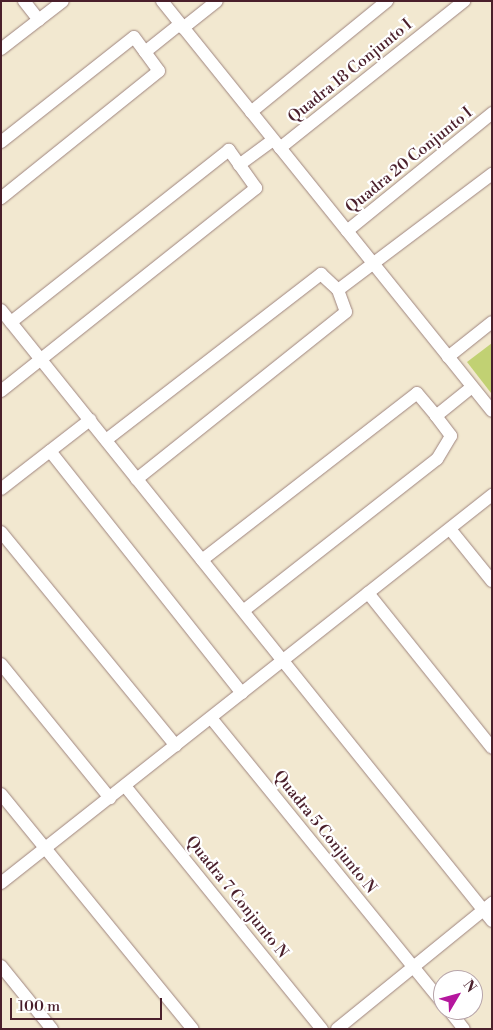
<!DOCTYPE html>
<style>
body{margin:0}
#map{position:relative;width:493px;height:1030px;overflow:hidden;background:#f2e8d0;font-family:"Libre Bodoni",serif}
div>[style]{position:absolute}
.green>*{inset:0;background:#c1d173}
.roads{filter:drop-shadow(0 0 1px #9e847e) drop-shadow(0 0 1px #9e847e)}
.street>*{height:12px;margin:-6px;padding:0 6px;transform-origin:6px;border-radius:6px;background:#fff}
span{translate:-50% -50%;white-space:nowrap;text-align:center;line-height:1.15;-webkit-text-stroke:4.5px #fff;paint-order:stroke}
.street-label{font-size:16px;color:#4a1f2b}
.frame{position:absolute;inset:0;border:2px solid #4a1f2b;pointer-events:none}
.north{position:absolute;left:433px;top:970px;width:50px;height:50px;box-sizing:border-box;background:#fff;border:1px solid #b7a5aa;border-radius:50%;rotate:53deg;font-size:14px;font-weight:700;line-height:20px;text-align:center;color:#4a1f2b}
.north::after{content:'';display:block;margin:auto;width:18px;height:22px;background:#b5179e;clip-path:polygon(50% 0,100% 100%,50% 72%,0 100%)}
.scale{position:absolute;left:10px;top:998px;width:152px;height:22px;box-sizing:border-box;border:2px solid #4a1f2b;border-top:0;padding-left:6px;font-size:15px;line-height:18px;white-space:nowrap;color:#4a1f2b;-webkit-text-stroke:4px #fff;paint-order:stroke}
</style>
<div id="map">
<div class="green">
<i style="clip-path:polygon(492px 343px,492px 392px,491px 393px,467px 362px)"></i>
</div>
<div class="roads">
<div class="street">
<i style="left:24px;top:1px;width:24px;rotate:52deg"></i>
<i style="left:162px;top:1px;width:526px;rotate:51.17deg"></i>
<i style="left:183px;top:28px;width:43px;rotate:-38.5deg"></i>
<i style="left:1px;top:49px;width:78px;rotate:-37.7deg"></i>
<i style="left:145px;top:52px;width:45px;rotate:-38.7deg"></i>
<i style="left:251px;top:112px;width:176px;rotate:-39.2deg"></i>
<i style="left:1px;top:142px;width:169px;rotate:-38.3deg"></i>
<i style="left:134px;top:37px;width:42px;rotate:53.7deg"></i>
<i style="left:159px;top:71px;width:203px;rotate:141.2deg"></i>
<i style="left:280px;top:148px;width:236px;rotate:-38.6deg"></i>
<i style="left:239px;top:165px;width:42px;rotate:-36.3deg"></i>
<i style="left:347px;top:231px;width:187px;rotate:-39.1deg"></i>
<i style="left:338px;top:290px;width:193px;rotate:-37deg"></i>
<i style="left:1px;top:310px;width:784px;rotate:51.21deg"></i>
<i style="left:448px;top:357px;width:56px;rotate:-38.5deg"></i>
<i style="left:1px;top:391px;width:326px;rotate:-38.5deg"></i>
<i style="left:256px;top:188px;width:47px;rotate:-125.4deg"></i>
<i style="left:229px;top:150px;width:278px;rotate:141.7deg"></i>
<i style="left:436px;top:416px;width:46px;rotate:-38.9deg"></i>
<i style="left:106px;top:440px;width:272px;rotate:-37.7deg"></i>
<i style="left:321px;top:274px;width:23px;rotate:43deg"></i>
<i style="left:338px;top:290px;width:23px;rotate:70deg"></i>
<i style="left:346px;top:312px;width:268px;rotate:141.4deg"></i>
<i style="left:50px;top:451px;width:309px;rotate:51.6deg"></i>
<i style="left:1px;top:489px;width:113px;rotate:-37.8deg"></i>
<i style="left:450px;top:529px;width:67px;rotate:51.1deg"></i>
<i style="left:1px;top:532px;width:276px;rotate:50.7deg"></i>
<i style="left:202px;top:560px;width:272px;rotate:-37.8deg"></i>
<i style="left:417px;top:393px;width:30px;rotate:50deg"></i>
<i style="left:436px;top:416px;width:25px;rotate:53deg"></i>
<i style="left:451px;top:436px;width:27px;rotate:121deg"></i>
<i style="left:437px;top:459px;width:246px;rotate:141.9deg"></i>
<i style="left:368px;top:593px;width:198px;rotate:51.3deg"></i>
<i style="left:1px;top:664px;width:173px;rotate:50.9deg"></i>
<i style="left:211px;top:718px;width:367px;rotate:50.9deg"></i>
<i style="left:125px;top:786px;width:313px;rotate:51deg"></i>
<i style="left:1px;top:794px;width:303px;rotate:50.8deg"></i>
<i style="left:1px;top:883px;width:626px;rotate:-38.32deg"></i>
<i style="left:1px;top:966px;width:81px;rotate:51deg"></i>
<i style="left:449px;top:1010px;width:24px;rotate:52deg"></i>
<i style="left:337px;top:1029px;width:200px;rotate:-39.1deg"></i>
</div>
</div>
<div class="street-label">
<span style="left:350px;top:71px;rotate:-39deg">Quadra 18 Conjunto I</span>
<span style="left:409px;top:160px;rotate:-39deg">Quadra 20 Conjunto I</span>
<span style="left:325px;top:832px;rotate:51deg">Quadra 5 Conjunto N</span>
<span style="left:237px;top:897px;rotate:51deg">Quadra 7 Conjunto N</span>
</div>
<div class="frame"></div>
<div class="north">N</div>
<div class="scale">100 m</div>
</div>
